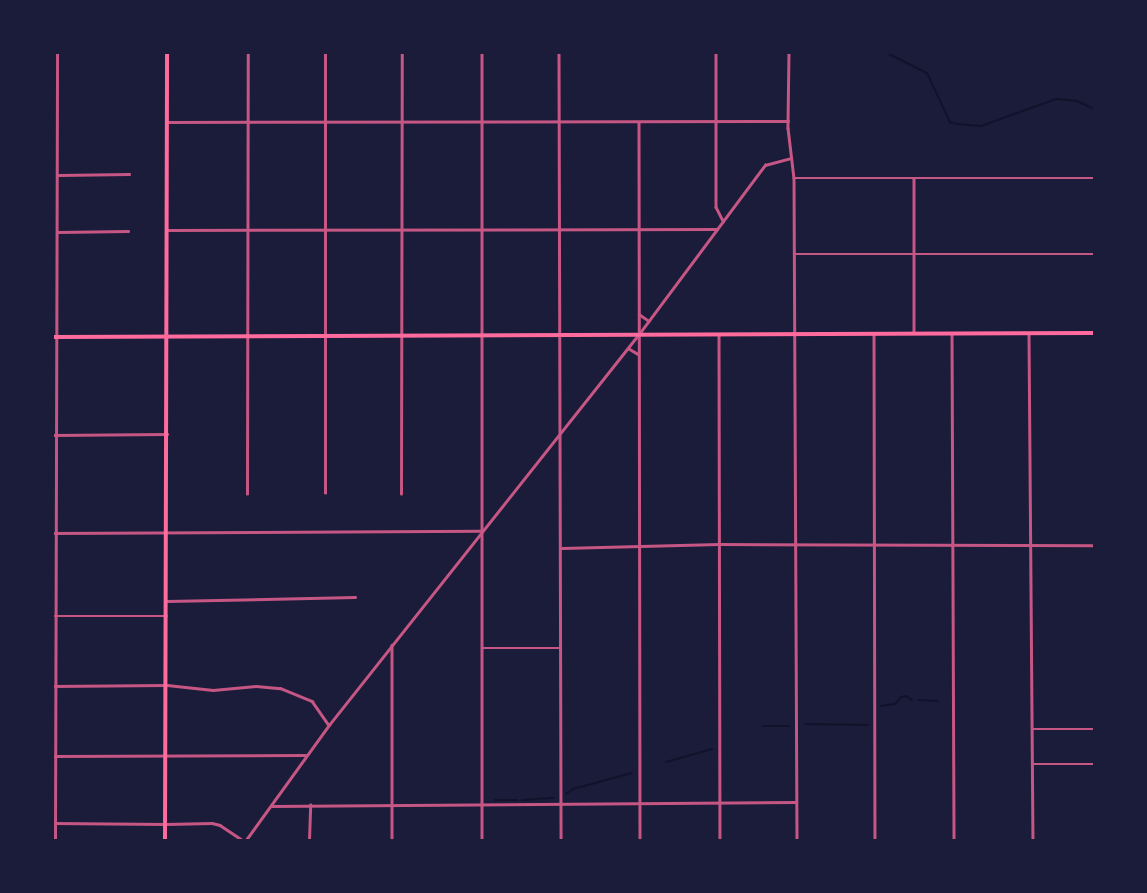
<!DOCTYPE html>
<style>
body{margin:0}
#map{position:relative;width:1147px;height:893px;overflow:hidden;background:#1b1b3a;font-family:Helvetica,sans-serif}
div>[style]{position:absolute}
.stream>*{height:2px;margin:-1px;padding:0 1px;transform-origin:1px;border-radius:1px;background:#12122b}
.minor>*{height:2.5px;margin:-1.25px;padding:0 1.25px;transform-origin:1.25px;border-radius:1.25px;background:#c65784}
.tertiary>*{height:2.5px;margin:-1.25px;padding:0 1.25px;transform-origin:1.25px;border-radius:1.25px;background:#c65784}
.secondary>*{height:3.5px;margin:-1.75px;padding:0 1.75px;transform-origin:1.75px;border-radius:1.75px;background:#ff6b9d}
span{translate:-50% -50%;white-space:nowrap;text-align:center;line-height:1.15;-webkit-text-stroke:5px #1b1b3a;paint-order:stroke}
.frame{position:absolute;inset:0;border:54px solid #1b1b3a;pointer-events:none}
</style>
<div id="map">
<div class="stream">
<i style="left:885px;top:52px;width:47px;rotate:26.6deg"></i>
<i style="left:927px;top:73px;width:54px;rotate:64.9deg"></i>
<i style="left:950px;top:122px;width:7px;rotate:16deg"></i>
<i style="left:957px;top:124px;width:24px;rotate:5deg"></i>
<i style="left:981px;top:126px;width:80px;rotate:-19.8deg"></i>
<i style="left:1056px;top:99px;width:21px;rotate:5deg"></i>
<i style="left:1077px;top:101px;width:19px;rotate:25deg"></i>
<i style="left:918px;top:700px;width:20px;rotate:3deg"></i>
<i style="left:881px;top:706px;width:14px;rotate:-8deg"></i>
<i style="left:895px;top:704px;width:9px;rotate:-49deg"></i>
<i style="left:901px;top:697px;width:5px;rotate:-11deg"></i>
<i style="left:906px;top:696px;width:7px;rotate:34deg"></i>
<i style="left:805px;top:724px;width:63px;rotate:0.9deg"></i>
<i style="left:763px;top:726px;width:26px"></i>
<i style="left:666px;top:762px;width:48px;rotate:-15.8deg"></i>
<i style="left:566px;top:794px;width:9px;rotate:-36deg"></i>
<i style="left:573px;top:789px;width:61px;rotate:-15.2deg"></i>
<i style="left:495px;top:800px;width:22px"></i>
<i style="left:522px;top:800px;width:32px;rotate:-4deg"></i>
</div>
<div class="minor">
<i style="left:482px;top:52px;width:788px;rotate:90deg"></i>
<i style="left:559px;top:52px;width:788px;rotate:89.85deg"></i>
<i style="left:716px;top:52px;width:155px;rotate:90deg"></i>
<i style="left:716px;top:207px;width:16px;rotate:63deg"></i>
<i style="left:167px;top:122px;width:621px;rotate:-0.09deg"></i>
<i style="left:639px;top:122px;width:718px;rotate:89.92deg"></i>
<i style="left:59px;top:175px;width:70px;rotate:-0.8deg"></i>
<i style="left:794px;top:178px;width:300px"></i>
<i style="left:914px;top:179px;width:154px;rotate:90deg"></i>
<i style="left:168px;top:230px;width:549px;rotate:-0.1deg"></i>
<i style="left:58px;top:232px;width:70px;rotate:-0.8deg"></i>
<i style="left:795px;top:254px;width:299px"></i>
<i style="left:874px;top:333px;width:507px;rotate:89.89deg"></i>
<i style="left:719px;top:334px;width:506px;rotate:89.89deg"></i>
<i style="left:952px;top:334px;width:506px;rotate:89.77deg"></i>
<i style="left:1029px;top:334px;width:506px;rotate:89.55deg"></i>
<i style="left:52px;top:435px;width:115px;rotate:-0.5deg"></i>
<i style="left:325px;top:493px;width:441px;rotate:-90deg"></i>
<i style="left:247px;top:494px;width:442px;rotate:-89.9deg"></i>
<i style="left:401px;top:494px;width:442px;rotate:-89.9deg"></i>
<i style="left:52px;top:533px;width:428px;rotate:-0.3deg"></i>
<i style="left:562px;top:548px;width:157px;rotate:-1.5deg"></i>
<i style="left:719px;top:544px;width:375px;rotate:0.2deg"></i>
<i style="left:167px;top:601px;width:188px;rotate:-1.2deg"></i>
<i style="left:52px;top:616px;width:115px"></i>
<i style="left:392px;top:645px;width:195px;rotate:90deg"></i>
<i style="left:483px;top:648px;width:77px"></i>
<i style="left:52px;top:686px;width:115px;rotate:-0.5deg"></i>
<i style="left:167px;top:685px;width:46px;rotate:6.2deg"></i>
<i style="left:213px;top:690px;width:43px;rotate:-5.3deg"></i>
<i style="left:256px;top:686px;width:24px;rotate:5deg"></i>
<i style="left:280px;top:688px;width:35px;rotate:22deg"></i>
<i style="left:312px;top:701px;width:29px;rotate:55deg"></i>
<i style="left:1032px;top:729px;width:62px"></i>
<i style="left:52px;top:756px;width:253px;rotate:-0.2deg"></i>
<i style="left:1032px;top:764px;width:62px"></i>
<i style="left:271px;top:806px;width:525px;rotate:-0.44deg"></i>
<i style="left:52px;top:823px;width:114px;rotate:0.5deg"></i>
<i style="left:55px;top:840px;width:788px;rotate:-89.85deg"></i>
<i style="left:309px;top:840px;width:35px;rotate:-88deg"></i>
</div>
<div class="tertiary">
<i style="left:789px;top:52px;width:76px;rotate:90.8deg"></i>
<i style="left:788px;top:128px;width:50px;rotate:83.2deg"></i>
<i style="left:794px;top:178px;width:662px;rotate:89.74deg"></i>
<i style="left:639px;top:314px;width:12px;rotate:35deg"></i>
<i style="left:628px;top:348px;width:12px;rotate:31deg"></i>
<i style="left:166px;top:824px;width:46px;rotate:-1.2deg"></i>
<i style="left:212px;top:823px;width:8px;rotate:14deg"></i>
<i style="left:220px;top:825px;width:27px;rotate:34deg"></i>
<i style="left:246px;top:840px;width:142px;rotate:-54.2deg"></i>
<i style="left:329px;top:725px;width:499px;rotate:-51.6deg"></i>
<i style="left:639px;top:334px;width:211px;rotate:-53.3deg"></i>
<i style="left:765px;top:165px;width:27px;rotate:-15deg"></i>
</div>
<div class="secondary">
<i style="left:52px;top:337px;width:1042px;rotate:-0.22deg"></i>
<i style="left:165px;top:840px;width:788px;rotate:-89.85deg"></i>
</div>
<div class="frame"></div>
</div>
